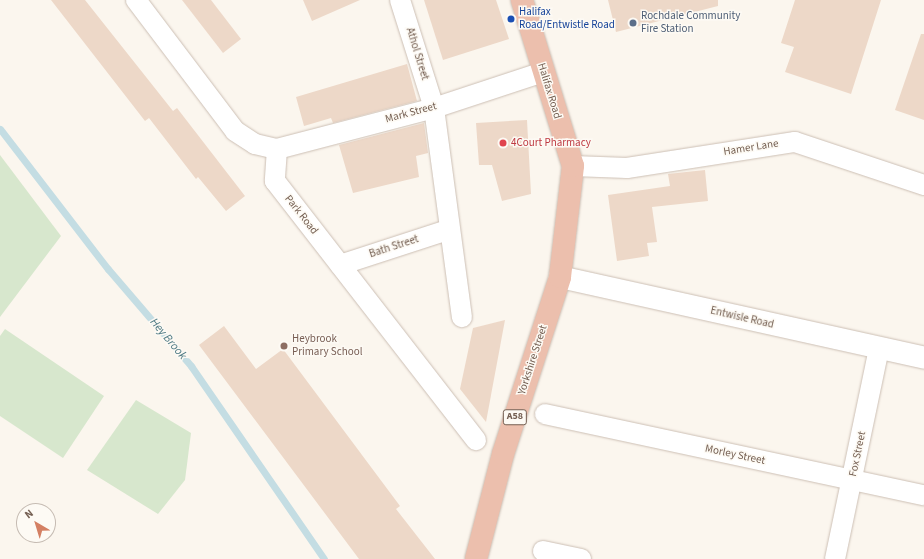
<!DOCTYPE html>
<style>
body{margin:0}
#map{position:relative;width:924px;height:559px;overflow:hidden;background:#fbf6ee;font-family:"Source Sans 3",sans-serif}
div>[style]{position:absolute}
.green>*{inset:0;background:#d7e7cd}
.stream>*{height:7px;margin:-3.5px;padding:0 3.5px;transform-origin:3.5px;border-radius:3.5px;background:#c4dde3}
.building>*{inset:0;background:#edd8c8}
.roads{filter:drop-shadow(0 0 1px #ccbfb4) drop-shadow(0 0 1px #ccbfb4)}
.street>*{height:20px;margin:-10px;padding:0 10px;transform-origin:10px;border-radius:10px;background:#fff}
.secondary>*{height:22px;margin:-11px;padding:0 11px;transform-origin:11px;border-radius:11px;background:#fff}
.highway>*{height:22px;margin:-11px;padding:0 11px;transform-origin:11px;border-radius:11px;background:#ecbfad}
.dots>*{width:11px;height:11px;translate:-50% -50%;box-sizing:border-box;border:2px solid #fdfaf4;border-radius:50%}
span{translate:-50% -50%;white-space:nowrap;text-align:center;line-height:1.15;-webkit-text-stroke:3px #fdfaf4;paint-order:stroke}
.shield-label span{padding:1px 3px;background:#fdfaf4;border:1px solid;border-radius:3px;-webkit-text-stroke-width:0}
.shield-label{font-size:10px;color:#745f52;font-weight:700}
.transit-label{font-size:11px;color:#164399}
.left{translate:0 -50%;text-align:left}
.service-label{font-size:11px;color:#4e5e75}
.street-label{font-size:11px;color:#745f52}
.health-label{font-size:11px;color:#be3a42}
.education-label{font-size:11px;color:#785e54}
.water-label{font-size:12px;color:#4e7a84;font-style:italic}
.north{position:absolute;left:16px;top:503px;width:40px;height:40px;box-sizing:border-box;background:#fdfaf4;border:1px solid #c6bcb3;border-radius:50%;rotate:322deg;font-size:11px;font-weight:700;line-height:16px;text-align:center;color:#745f52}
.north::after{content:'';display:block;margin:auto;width:14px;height:18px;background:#d48063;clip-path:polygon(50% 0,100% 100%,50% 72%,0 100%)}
</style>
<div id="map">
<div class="green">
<i style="clip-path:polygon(0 155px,61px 236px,0 317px)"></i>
<i style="clip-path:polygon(5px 329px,104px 396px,63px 458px,0 416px,0 336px)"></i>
<i style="clip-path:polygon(136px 400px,191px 433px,185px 480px,158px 514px,87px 470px)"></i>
</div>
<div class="stream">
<i style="left:0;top:129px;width:177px;rotate:52.4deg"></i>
<i style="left:108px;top:269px;width:128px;rotate:49.4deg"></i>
<i style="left:191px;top:366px;width:234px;rotate:55.4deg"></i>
</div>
<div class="building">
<i style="clip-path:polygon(51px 0,85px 0,173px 111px,177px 108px,245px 196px,226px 211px,198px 177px,196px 179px,149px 118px,145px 121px)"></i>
<i style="clip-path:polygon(182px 0,211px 0,241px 39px,223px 53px)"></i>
<i style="clip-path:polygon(303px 0,360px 0,312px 21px)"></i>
<i style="clip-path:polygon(424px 0,496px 0,509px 39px,443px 60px)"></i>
<i style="clip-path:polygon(608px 0,718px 0,718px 6px,616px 32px)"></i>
<i style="clip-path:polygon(795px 0,881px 0,851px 94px,785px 72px,794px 47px,781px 43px)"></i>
<i style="clip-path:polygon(921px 34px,924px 34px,924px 120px,895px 110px)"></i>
<i style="clip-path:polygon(407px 64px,417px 101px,333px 123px,331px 118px,304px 126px,296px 97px)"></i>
<i style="clip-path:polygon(527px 120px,531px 194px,502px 201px,492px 165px,479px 165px,476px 123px)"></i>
<i style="clip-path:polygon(424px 123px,428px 153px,416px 156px,419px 177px,353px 193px,339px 145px)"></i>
<i style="clip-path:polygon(705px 170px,708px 201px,652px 207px,657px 242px,647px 243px,649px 256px,617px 261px,608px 195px,670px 186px,668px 174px)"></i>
<i style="clip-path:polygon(505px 320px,486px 422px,460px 389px,473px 328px)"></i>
<i style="clip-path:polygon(224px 326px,256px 369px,283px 349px,400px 506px,396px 509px,435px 559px,359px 559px,199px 345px)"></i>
</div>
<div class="roads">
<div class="street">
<i style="left:136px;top:0;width:164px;rotate:52.9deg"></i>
<i style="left:235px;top:131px;width:24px;rotate:33deg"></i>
<i style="left:255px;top:144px;width:23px;rotate:13deg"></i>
<i style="left:277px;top:149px;width:162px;rotate:-14.6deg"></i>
<i style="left:434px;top:108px;width:115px;rotate:-18.3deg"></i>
<i style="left:400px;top:0;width:113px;rotate:72.5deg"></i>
<i style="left:434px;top:108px;width:211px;rotate:82.4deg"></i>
<i style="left:277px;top:149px;width:32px;rotate:94deg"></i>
<i style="left:275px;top:181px;width:328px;rotate:52.2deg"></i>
<i style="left:573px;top:166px;width:54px;rotate:2.1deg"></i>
<i style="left:627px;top:168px;width:170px;rotate:-8.8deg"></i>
<i style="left:795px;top:142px;width:136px;rotate:18.4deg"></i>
<i style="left:340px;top:265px;width:114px;rotate:-18deg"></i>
<i style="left:545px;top:414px;width:388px;rotate:12.1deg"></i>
<i style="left:543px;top:551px;width:39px;rotate:12deg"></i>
<i style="left:835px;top:559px;width:215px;rotate:-78.2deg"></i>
</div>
<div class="secondary">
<i style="left:560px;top:277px;width:373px;rotate:12.5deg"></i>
</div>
<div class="highway">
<i style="left:476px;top:559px;width:108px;rotate:-75.6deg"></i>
<i style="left:503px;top:454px;width:186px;rotate:-72.1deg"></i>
<i style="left:560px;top:277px;width:112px;rotate:-83.3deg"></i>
<i style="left:573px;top:166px;width:174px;rotate:-107.1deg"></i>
</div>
</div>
<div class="dots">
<i style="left:511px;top:19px;background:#1a4fb4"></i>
<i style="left:633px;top:23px;background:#5c6f8a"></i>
<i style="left:503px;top:143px;background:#e0444e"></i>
<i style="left:284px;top:346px;background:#8d6e63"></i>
</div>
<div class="shield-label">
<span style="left:515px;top:417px">A58</span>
</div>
<div class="transit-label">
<span class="left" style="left:519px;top:19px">Halifax<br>Road/Entwistle Road</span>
</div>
<div class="service-label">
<span class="left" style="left:641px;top:23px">Rochdale Community<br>Fire Station</span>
</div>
<div class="street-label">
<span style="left:417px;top:54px;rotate:73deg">Athol Street</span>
<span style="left:549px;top:91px;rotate:73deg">Halifax Road</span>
<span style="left:411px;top:113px;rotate:-15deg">Mark Street</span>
<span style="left:751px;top:148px;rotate:-9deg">Hamer Lane</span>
<span style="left:301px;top:215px;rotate:52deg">Park Road</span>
<span style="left:394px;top:247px;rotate:-18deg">Bath Street</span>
<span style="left:742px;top:318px;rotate:13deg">Entwisle Road</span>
<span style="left:533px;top:360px;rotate:-72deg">Yorkshire Street</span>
<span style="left:858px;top:454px;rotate:-78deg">Fox Street</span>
<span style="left:735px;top:455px;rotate:12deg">Morley Street</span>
</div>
<div class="health-label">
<span class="left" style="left:511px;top:143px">4Court Pharmacy</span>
</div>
<div class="education-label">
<span class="left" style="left:292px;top:346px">Heybrook<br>Primary School</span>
</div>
<div class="water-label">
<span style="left:168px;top:339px;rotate:50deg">Hey Brook</span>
</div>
<div class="north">N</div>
</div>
